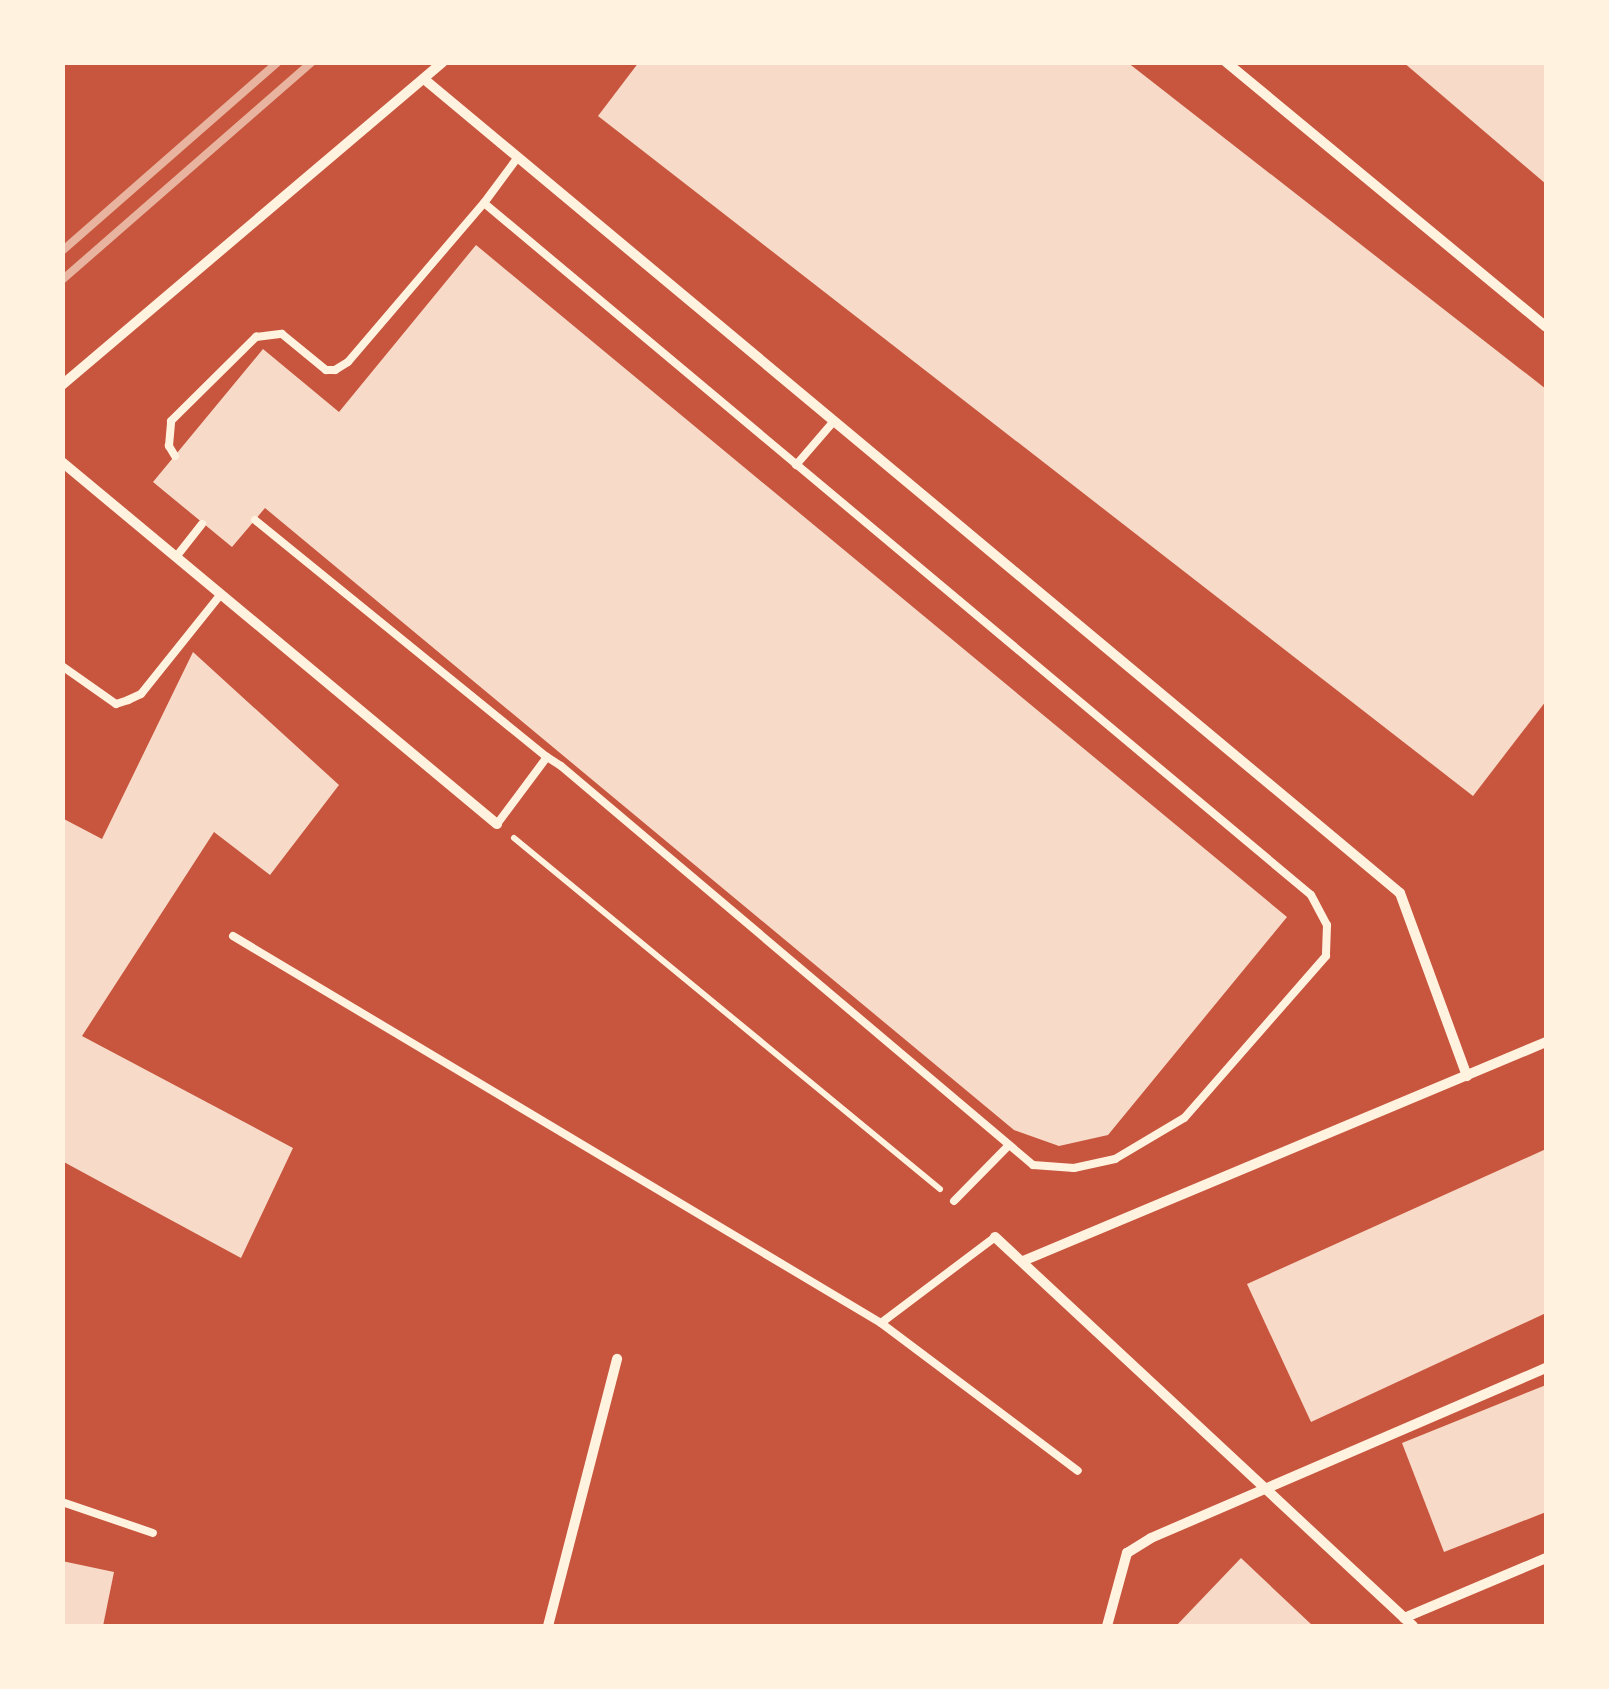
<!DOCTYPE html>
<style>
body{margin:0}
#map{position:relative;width:1609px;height:1689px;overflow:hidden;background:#c8553d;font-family:Quicksand,sans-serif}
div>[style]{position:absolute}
.building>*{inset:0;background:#f7dbc8}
.path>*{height:6px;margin:-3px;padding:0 3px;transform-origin:3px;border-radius:3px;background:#fff3e0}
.service>*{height:8px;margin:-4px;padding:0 4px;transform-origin:4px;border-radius:4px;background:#fff3e0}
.minor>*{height:10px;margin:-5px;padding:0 5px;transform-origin:5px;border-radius:5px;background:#fff3e0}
.rail>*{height:8px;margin:-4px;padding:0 4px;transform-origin:4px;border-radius:4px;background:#e9b49f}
span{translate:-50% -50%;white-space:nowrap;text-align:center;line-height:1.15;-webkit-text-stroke:9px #fff3e0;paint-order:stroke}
.frame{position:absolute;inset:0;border:65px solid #fff3e0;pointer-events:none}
</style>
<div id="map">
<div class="building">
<i style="clip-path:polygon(639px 62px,1127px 62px,1546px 389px,1546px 701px,1473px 796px,598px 116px)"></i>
<i style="clip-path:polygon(1403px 62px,1546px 62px,1546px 184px)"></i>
<i style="clip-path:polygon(476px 245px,1287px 917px,1108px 1135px,1059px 1146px,1014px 1130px,265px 508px,232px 547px,153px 482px,263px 349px,339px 412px)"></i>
<i style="clip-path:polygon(193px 652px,339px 785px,270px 875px,214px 832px,82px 1036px,293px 1148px,241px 1258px,62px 1161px,62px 818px,102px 839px)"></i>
<i style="clip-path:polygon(1546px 1149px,1546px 1313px,1311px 1422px,1247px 1284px)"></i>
<i style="clip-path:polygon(1546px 1385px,1546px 1512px,1444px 1552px,1402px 1443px)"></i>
<i style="clip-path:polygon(1241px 1558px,1313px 1626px,1176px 1626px)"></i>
<i style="clip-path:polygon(62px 1561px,114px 1572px,103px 1626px,62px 1626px)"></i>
</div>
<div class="path">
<i style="left:514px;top:838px;width:552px;rotate:39.49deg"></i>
</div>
<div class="service">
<i style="left:484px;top:203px;width:57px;rotate:-53.5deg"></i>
<i style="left:175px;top:456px;width:12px;rotate:-121deg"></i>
<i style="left:169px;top:446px;width:25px;rotate:-85deg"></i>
<i style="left:171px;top:421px;width:120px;rotate:-44.7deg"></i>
<i style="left:256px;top:337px;width:26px;rotate:-7deg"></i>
<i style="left:282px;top:334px;width:57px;rotate:39.3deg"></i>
<i style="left:326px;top:370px;width:9px"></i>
<i style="left:335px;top:370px;width:15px;rotate:-32deg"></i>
<i style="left:348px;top:362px;width:209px;rotate:-49.5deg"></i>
<i style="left:484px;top:203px;width:1078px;rotate:39.92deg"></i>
<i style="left:1311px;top:895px;width:34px;rotate:62deg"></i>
<i style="left:1327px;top:925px;width:31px;rotate:92deg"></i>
<i style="left:1326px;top:956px;width:215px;rotate:131.2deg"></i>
<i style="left:1184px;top:1118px;width:80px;rotate:149.3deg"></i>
<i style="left:1115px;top:1159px;width:42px;rotate:167.6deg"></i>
<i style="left:1074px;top:1168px;width:41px;rotate:-175.8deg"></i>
<i style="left:1033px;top:1165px;width:618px;rotate:-139.79deg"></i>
<i style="left:561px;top:766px;width:17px;rotate:-147deg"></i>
<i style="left:547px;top:757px;width:84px;rotate:126.7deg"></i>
<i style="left:796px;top:465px;width:58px;rotate:-49.2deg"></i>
<i style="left:255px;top:520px;width:376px;rotate:39.1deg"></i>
<i style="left:176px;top:557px;width:42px;rotate:-51.8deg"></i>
<i style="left:62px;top:666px;width:66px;rotate:35.1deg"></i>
<i style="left:116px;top:704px;width:13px;rotate:-18deg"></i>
<i style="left:128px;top:700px;width:14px;rotate:-25deg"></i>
<i style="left:141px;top:694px;width:128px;rotate:-51.3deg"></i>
<i style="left:233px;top:936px;width:755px;rotate:30.85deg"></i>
<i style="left:881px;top:1323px;width:143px;rotate:-37deg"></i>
<i style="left:954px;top:1201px;width:77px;rotate:-45.5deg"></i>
<i style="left:881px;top:1323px;width:246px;rotate:36.9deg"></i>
<i style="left:62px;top:1502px;width:96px;rotate:18.8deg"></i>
</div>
<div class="minor">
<i style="left:1226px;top:62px;width:415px;rotate:39.6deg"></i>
<i style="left:424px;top:79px;width:1271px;rotate:39.83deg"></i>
<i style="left:1400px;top:893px;width:195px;rotate:69.9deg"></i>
<i style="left:62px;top:385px;width:499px;rotate:-40.3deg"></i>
<i style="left:62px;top:462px;width:566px;rotate:39.77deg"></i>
<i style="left:995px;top:1237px;width:571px;rotate:42.94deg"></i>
<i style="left:1023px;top:1261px;width:567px;rotate:-22.72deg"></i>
<i style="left:1404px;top:1618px;width:154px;rotate:-22.9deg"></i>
<i style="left:548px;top:1626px;width:276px;rotate:-75.5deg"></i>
<i style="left:1107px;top:1626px;width:76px;rotate:-74.7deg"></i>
<i style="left:1127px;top:1553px;width:28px;rotate:-32deg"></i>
<i style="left:1151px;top:1538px;width:430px;rotate:-23.3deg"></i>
</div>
<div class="rail">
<i style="left:62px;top:251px;width:287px;rotate:-41.2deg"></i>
<i style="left:62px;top:280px;width:332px;rotate:-41.1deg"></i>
</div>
<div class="frame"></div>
</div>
